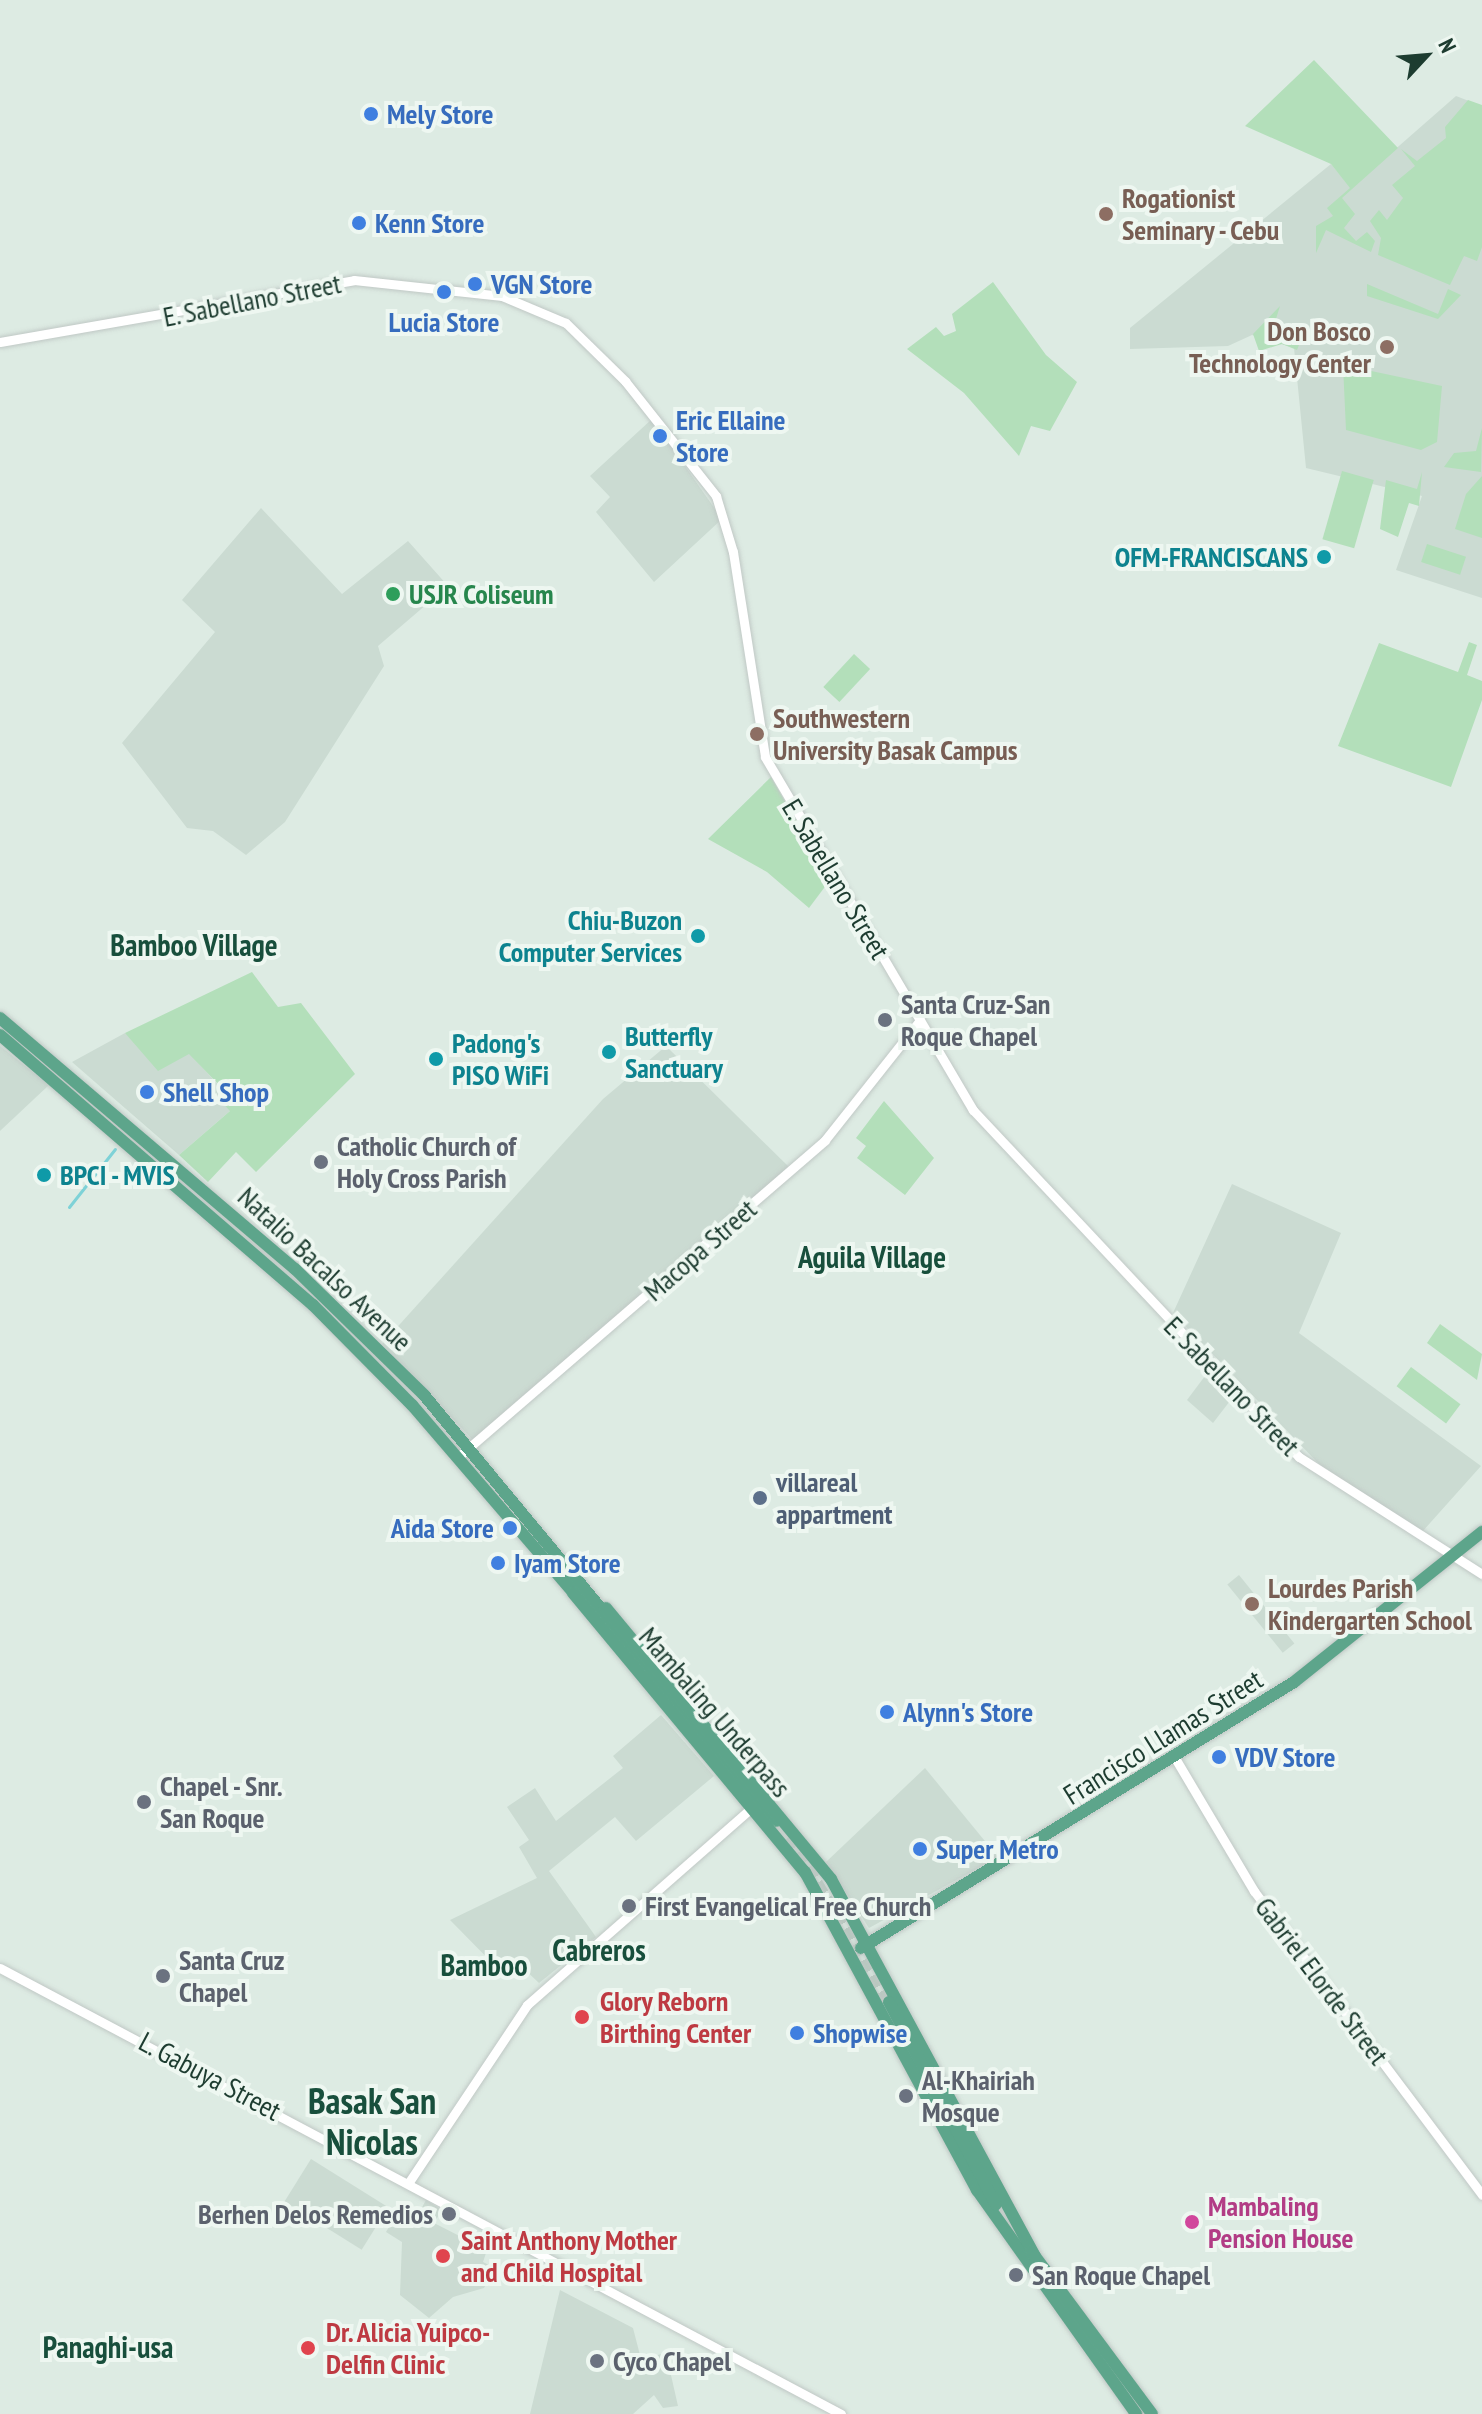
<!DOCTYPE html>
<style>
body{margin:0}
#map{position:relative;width:1482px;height:2414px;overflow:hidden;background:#ddebe3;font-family:"PT Sans Narrow",sans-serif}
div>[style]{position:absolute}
.built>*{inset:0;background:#cbdbd2;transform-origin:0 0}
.green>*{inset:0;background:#b3dfba;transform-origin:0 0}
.stream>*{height:3px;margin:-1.5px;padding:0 1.5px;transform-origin:1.5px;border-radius:1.5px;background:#7ed2d7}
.major-tunnel>*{height:12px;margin-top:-6px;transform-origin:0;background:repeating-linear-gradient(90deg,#b7c8bf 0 12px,transparent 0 18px)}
.roads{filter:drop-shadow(0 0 2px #c0c8c5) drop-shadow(0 0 2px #c0c8c5)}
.minor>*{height:9px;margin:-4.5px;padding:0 4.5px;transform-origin:4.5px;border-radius:4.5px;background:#fff}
.major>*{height:12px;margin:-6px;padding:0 6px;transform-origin:6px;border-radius:6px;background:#5da58b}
.dots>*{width:22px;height:22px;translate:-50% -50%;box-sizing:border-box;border:4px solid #eef7f1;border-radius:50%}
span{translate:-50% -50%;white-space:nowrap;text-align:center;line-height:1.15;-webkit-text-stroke:8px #eef7f1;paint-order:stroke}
.shop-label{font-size:28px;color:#366cbe;font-weight:700}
.left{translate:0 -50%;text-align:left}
.right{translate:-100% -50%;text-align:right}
.education-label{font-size:28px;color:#785e54;font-weight:700}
.street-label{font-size:28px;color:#1d3c30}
.culture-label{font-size:28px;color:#0d838f;font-weight:700}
.leisure-label{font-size:28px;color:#27864d;font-weight:700}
.worship-label{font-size:28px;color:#5b616d;font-weight:700}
.service-label{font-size:28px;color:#4e5e75;font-weight:700}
.health-label{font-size:28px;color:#be3a42;font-weight:700}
.hotel-label{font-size:28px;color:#b23c85;font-weight:700}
.neighbourhood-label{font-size:30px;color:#184f3c;font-weight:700}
.district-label{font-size:36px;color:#184f3c;font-weight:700}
.north{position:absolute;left:1386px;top:16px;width:80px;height:80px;-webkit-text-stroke:6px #eef7f1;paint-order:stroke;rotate:64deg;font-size:22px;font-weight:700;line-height:32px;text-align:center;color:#1d3c30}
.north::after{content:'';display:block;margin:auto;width:28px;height:36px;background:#1d3c30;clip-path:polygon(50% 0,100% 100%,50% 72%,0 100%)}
</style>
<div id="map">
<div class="built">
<i style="clip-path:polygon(1456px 96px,1482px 106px,1482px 598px,1396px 570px,1422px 496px,1306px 468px,1294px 348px,1252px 335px,1228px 346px,1130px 349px,1130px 328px,1331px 164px,1351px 188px)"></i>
<i style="clip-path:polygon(652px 419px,722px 519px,654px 582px,596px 512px,610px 497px,590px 476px)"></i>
<i style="clip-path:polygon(261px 508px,342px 594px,408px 541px,448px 586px,378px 646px,384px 666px,285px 822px,246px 855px,213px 831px,187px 828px,122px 743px,215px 632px,182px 600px)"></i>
<i style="clip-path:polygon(125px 1033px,150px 1053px,189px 1053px,223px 1090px,231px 1110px,179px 1155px,72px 1062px)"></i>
<i style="clip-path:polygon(0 1046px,49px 1085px,0 1131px)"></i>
<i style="clip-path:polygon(666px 1046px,790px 1168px,473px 1440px,382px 1344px,603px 1099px)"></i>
<i style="clip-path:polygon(1232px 1184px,1341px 1233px,1299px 1333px,1481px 1466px,1422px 1532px,1319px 1464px,1173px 1313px)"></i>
<i style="clip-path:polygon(1208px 1372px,1233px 1397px,1213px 1423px,1187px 1400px)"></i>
<i style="left:1239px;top:1575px;width:88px;height:15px;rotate:51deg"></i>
<i style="clip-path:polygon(661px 1715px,714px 1776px,636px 1841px,615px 1817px,549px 1871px,596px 1937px,539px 1983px,521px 1966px,508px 1979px,450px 1920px,537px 1878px,519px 1847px,529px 1840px,507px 1807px,535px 1788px,556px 1821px,623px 1768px,613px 1756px)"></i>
<i style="clip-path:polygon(925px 1768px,998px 1857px,869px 1928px,826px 1862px)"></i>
<i style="left:311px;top:2159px;width:91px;height:50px;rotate:32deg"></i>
<i style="clip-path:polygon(426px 2200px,442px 2210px,434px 2223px,487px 2250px,483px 2262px,495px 2268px,484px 2288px,453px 2297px,429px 2318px,400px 2295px,402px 2242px,386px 2232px,403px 2203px,419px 2213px)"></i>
<i style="clip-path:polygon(560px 2290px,633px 2328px,641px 2359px,666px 2353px,678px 2406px,663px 2408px,654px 2395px,633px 2414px,530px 2414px)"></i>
</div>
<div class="green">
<i style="clip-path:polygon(1314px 60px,1398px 148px,1342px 198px,1355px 214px,1344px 228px,1356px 241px,1367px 232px,1375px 241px,1371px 252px,1326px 230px,1316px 253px,1316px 226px,1333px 216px,1327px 208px,1350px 188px,1331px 164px,1245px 126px)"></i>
<i style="clip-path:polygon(1468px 100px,1482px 105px,1482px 247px,1477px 261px,1464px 256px,1450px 285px,1378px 255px,1381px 238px,1370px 221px,1379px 210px,1387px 220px,1403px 198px,1392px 185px,1415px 166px,1401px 149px,1417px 161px,1446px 138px,1445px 127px)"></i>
<i style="clip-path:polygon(993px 282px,1046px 355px,1077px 382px,1050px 431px,1031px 426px,1019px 456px,964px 393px,907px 349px,936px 327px,944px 336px,956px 331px,952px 314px)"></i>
<i style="clip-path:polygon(1367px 284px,1438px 314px,1448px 289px,1461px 295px,1438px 319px,1367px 296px)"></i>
<i style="clip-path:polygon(1280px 306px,1271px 335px,1299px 345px,1297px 350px,1282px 344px,1259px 351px,1253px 334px)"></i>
<i style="clip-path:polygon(1343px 365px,1442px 386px,1437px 442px,1421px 450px,1346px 430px)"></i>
<i style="clip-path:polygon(1482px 428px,1481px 472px,1444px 467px,1454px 453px,1476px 451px)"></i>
<i style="left:1342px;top:471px;width:33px;height:71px;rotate:16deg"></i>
<i style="clip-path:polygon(1422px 472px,1419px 506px,1409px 503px,1398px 537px,1380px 529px,1386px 480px,1417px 489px)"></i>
<i style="clip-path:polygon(1482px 476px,1482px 538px,1455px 529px,1466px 494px)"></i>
<i style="left:1427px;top:544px;width:41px;height:19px;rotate:18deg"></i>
<i style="clip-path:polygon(1469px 642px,1477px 645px,1467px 675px,1482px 681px,1482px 700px,1451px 787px,1338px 746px,1379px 643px,1458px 672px)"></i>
<i style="left:854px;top:654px;width:22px;height:45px;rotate:43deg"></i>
<i style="clip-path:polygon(771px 777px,830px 880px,809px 908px,767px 872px,708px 839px)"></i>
<i style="clip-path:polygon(252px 972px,278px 1007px,301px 1003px,355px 1074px,256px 1172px,236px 1152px,208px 1182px,179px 1155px,230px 1111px,218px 1098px,223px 1089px,189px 1054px,158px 1071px,125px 1033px)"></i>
<i style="clip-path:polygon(884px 1101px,934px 1158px,905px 1195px,857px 1158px,866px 1146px,856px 1138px)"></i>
<i style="clip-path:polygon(1440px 1324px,1482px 1354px,1477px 1380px,1427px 1343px)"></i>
<i style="left:1411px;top:1367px;width:62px;height:24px;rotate:37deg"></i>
</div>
<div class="stream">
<i style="left:69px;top:1207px;width:74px;rotate:-51.6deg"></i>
</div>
<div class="major-tunnel">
<i style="left:789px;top:1837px;width:193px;rotate:58.8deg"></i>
</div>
<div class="roads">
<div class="minor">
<i style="left:0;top:342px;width:359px;rotate:-9.9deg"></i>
<i style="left:354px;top:280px;width:149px;rotate:6.2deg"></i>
<i style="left:502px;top:296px;width:69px;rotate:22.9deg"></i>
<i style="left:566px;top:323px;width:83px;rotate:44.5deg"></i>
<i style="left:625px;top:381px;width:147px;rotate:51.6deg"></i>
<i style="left:716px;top:496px;width:59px;rotate:73.1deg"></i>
<i style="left:733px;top:552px;width:207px;rotate:81.1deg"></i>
<i style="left:765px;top:757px;width:410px;rotate:59.5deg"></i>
<i style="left:973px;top:1110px;width:476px;rotate:46.8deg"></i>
<i style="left:1299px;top:1457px;width:217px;rotate:32.6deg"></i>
<i style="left:457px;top:1458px;width:486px;rotate:-40.8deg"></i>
<i style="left:825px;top:1140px;width:153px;rotate:-51.6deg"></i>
<i style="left:1175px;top:1758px;width:155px;rotate:59.3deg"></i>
<i style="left:1254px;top:1891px;width:380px;rotate:53.1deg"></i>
<i style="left:0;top:1968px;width:952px;rotate:27.94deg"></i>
<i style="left:409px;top:2182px;width:213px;rotate:-56.3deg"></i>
<i style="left:527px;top:2005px;width:298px;rotate:-41.3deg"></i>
</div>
<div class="major">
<i style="left:0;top:1018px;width:387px;rotate:40.4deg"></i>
<i style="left:295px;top:1269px;width:180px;rotate:44.3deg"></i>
<i style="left:424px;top:1395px;width:553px;rotate:50.35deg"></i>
<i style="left:0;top:1035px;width:413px;rotate:40.8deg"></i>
<i style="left:313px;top:1305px;width:141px;rotate:45.3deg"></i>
<i style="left:412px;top:1405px;width:252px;rotate:49.3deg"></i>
<i style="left:573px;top:1593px;width:363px;rotate:50.3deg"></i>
<i style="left:805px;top:1872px;width:362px;rotate:61.6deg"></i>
<i style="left:977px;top:2190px;width:275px;rotate:54.6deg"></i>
<i style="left:606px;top:1608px;width:352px;rotate:50.3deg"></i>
<i style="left:831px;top:1879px;width:429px;rotate:61.6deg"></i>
<i style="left:861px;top:1948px;width:508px;rotate:-31.56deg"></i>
<i style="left:1294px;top:1682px;width:241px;rotate:-38.6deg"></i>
<i style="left:889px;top:2002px;width:229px;rotate:62.2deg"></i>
<i style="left:1031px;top:2251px;width:203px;rotate:53.4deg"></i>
</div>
</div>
<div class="dots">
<i style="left:371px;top:114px;background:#3f7fe0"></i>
<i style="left:1106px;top:214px;background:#8d6e63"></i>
<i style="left:359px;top:223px;background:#3f7fe0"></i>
<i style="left:475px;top:284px;background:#3f7fe0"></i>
<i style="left:444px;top:292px;background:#3f7fe0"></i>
<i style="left:1387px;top:347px;background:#8d6e63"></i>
<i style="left:660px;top:436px;background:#3f7fe0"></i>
<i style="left:1324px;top:557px;background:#0f9aa8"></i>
<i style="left:393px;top:594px;background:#2e9e5b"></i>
<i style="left:757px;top:734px;background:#8d6e63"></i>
<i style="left:698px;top:936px;background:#0f9aa8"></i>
<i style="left:885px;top:1020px;background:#6b7280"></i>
<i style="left:609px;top:1052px;background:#0f9aa8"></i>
<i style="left:436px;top:1059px;background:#0f9aa8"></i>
<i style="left:147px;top:1092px;background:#3f7fe0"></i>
<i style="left:321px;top:1162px;background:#6b7280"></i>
<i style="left:44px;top:1175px;background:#0f9aa8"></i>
<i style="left:760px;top:1498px;background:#5c6f8a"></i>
<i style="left:510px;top:1528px;background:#3f7fe0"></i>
<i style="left:498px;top:1563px;background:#3f7fe0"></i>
<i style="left:1252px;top:1604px;background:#8d6e63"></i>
<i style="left:887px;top:1712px;background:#3f7fe0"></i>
<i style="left:1219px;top:1757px;background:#3f7fe0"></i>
<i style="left:144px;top:1802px;background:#6b7280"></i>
<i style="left:920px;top:1849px;background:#3f7fe0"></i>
<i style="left:629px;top:1906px;background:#6b7280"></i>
<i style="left:163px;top:1976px;background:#6b7280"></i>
<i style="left:582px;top:2017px;background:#e0444e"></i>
<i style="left:797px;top:2033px;background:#3f7fe0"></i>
<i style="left:906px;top:2096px;background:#6b7280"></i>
<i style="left:449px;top:2214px;background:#6b7280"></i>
<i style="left:1192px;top:2222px;background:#d1479c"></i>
<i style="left:443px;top:2256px;background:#e0444e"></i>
<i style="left:1016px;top:2275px;background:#6b7280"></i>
<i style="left:308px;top:2348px;background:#e0444e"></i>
<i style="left:597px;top:2361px;background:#6b7280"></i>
</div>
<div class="shop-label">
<span class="left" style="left:387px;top:114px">Mely Store</span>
<span class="left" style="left:375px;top:223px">Kenn Store</span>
<span class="left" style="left:491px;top:284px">VGN Store</span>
<span style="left:444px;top:322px">Lucia Store</span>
<span class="left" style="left:676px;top:436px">Eric Ellaine<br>Store</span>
<span class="left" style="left:163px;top:1092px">Shell Shop</span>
<span class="right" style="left:494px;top:1528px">Aida Store</span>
<span class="left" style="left:514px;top:1563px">Iyam Store</span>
<span class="left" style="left:903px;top:1712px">Alynn's Store</span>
<span class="left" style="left:1235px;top:1757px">VDV Store</span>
<span class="left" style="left:936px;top:1849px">Super Metro</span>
<span class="left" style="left:813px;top:2033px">Shopwise</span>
</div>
<div class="education-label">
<span class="left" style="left:1122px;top:214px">Rogationist<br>Seminary - Cebu</span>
<span class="right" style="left:1371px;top:347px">Don Bosco<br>Technology Center</span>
<span class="left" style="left:773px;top:734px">Southwestern<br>University Basak Campus</span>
<span class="left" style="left:1268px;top:1604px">Lourdes Parish<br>Kindergarten School</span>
</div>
<div class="street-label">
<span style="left:252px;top:300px;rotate:-11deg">E. Sabellano Street</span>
<span style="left:836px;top:879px;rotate:59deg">E. Sabellano Street</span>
<span style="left:700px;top:1250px;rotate:-41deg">Macopa Street</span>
<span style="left:325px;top:1269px;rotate:43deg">Natalio Bacalso Avenue</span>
<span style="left:1232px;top:1386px;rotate:46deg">E. Sabellano Street</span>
<span style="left:715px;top:1712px;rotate:49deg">Mambaling Underpass</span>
<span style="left:1163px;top:1737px;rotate:-32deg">Francisco Llamas Street</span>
<span style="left:1322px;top:1981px;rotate:53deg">Gabriel Elorde Street</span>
<span style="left:210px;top:2076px;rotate:28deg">L. Gabuya Street</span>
</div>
<div class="culture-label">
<span class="right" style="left:1308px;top:557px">OFM-FRANCISCANS</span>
<span class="right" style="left:682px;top:936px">Chiu-Buzon<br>Computer Services</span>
<span class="left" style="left:625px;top:1052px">Butterfly<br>Sanctuary</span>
<span class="left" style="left:452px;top:1059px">Padong's<br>PISO WiFi</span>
<span class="left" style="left:60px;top:1175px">BPCI - MVIS</span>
</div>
<div class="leisure-label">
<span class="left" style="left:409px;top:594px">USJR Coliseum</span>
</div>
<div class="worship-label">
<span class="left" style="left:901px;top:1020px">Santa Cruz-San<br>Roque Chapel</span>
<span class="left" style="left:337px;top:1162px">Catholic Church of<br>Holy Cross Parish</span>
<span class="left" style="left:160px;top:1802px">Chapel - Snr.<br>San Roque</span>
<span class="left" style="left:645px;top:1906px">First Evangelical Free Church</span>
<span class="left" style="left:179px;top:1976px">Santa Cruz<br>Chapel</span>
<span class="left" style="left:922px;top:2096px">Al-Khairiah<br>Mosque</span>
<span class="right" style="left:433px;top:2214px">Berhen Delos Remedios</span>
<span class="left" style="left:1032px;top:2275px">San Roque Chapel</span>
<span class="left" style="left:613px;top:2361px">Cyco Chapel</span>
</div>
<div class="service-label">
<span class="left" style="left:776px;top:1498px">villareal<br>appartment</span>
</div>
<div class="health-label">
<span class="left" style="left:600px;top:2017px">Glory Reborn<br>Birthing Center</span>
<span class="left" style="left:461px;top:2256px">Saint Anthony Mother<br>and Child Hospital</span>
<span class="left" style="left:326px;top:2348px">Dr. Alicia Yuipco-<br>Delfin Clinic</span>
</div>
<div class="hotel-label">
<span class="left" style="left:1208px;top:2222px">Mambaling<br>Pension House</span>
</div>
<div class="neighbourhood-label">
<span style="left:194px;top:945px">Bamboo Village</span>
<span style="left:872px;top:1257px">Aguila Village</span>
<span style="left:599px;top:1950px">Cabreros</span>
<span style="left:484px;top:1965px">Bamboo</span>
<span style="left:108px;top:2347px">Panaghi-usa</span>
</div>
<div class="district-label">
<span style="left:372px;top:2121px">Basak San<br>Nicolas</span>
</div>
<div class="north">N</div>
</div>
